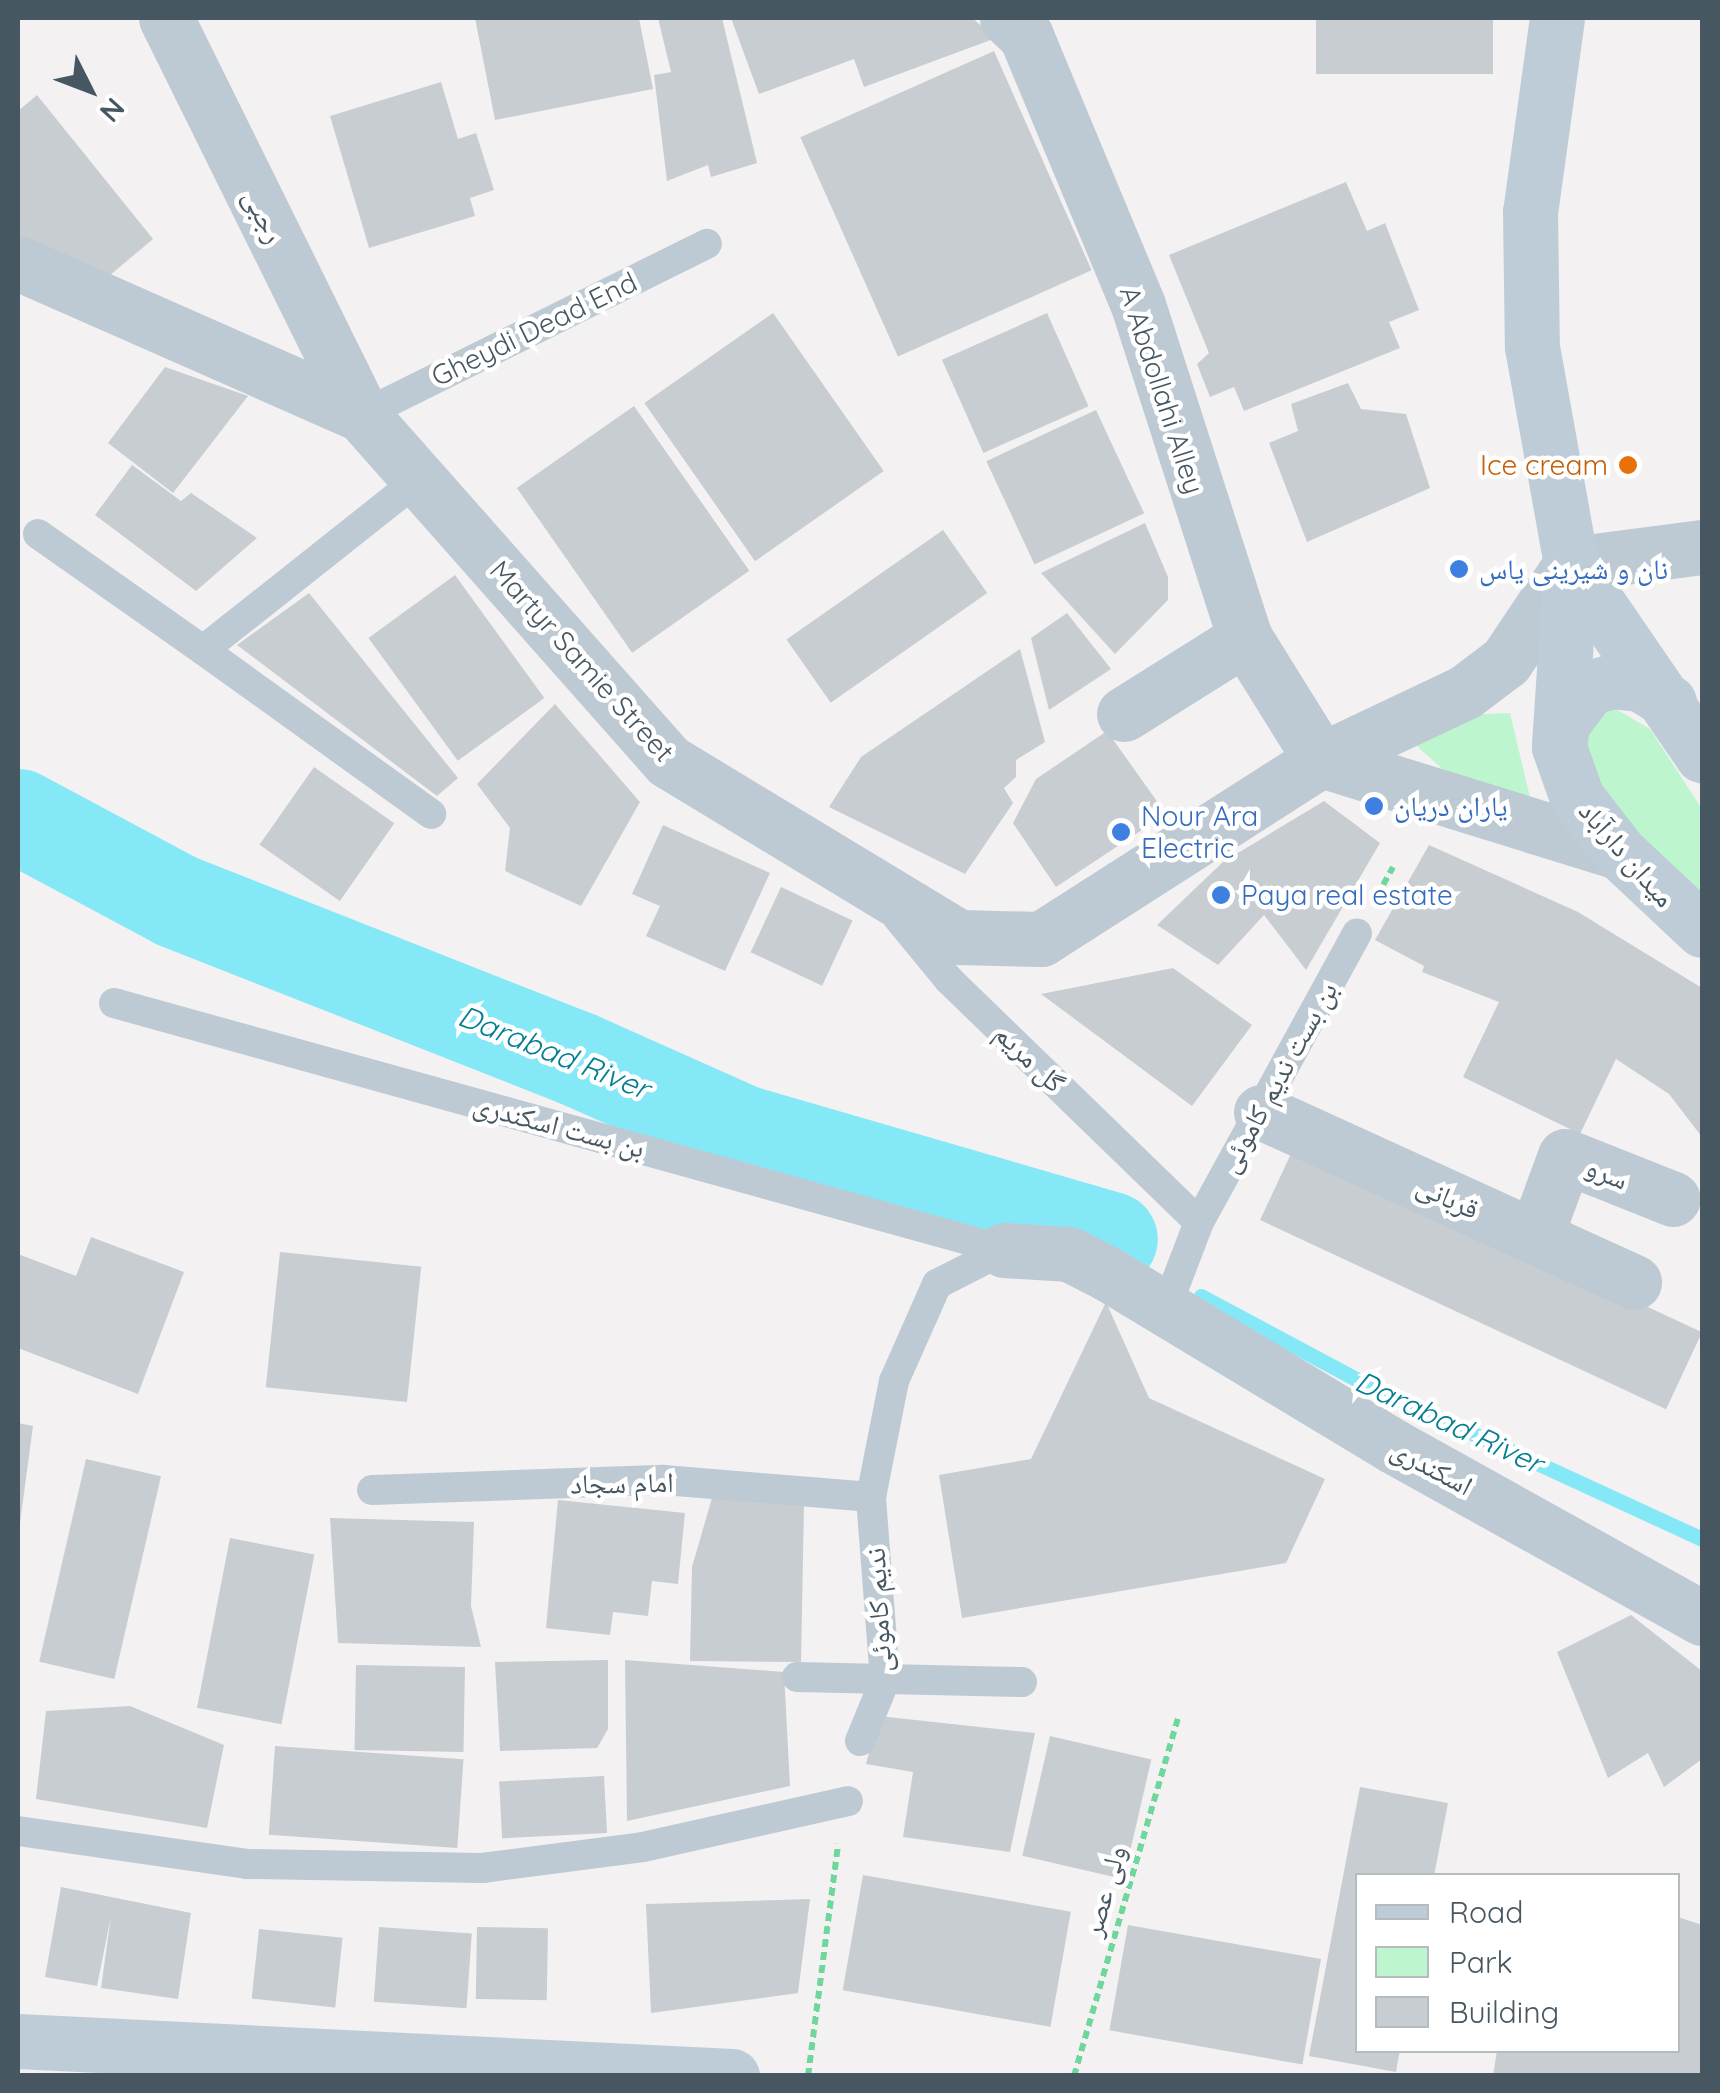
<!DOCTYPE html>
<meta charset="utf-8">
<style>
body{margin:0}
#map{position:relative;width:1720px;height:2093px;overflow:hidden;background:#f4f1f2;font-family:Quicksand,"Noto Naskh Arabic",sans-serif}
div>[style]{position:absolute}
.green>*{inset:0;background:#bdf5ce}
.stream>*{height:15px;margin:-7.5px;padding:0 7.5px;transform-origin:7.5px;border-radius:7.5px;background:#85e8f7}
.river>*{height:95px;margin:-47.5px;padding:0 47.5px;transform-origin:47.5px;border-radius:47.5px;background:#85e8f7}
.building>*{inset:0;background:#c8cdd2;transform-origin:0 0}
.path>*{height:6px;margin-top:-3px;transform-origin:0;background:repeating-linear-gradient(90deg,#70d79c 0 8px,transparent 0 13px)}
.service>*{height:30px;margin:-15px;padding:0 15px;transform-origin:15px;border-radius:15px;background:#becad3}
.minor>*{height:55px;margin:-27.5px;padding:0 27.5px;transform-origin:27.5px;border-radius:27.5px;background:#becad3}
.secondary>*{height:55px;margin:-27.5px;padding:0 27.5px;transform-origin:27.5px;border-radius:27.5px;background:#beccd7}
.dots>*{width:28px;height:28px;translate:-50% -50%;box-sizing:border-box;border:5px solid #fff;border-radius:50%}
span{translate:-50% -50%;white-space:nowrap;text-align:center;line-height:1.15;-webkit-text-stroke:9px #fff;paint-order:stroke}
.street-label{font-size:28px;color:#475762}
.food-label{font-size:28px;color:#c56008}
.right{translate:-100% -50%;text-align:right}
.shop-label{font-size:28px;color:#366cbe}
.left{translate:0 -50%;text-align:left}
.water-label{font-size:30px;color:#047e91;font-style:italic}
.frame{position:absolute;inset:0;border:20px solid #475762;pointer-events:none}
.legend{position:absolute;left:1355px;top:1873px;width:325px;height:180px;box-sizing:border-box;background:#fff;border:2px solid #b5bcc0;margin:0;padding:12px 18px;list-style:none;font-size:30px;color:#475762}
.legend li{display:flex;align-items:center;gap:20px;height:50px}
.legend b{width:50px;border:2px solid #b5bcc0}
.north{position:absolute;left:40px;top:40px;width:100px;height:100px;-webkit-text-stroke:8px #fff;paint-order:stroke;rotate:132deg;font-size:28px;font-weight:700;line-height:40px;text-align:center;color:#475762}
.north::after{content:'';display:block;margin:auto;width:35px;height:45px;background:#475762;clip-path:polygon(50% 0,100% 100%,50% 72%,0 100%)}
</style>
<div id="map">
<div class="green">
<i style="clip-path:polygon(1614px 708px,1650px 729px,1702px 809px,1702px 896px,1603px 802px,1578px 745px,1603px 710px)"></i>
<i style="clip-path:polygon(1510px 713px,1533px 810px,1460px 785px,1407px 737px,1463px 715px)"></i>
</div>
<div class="stream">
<i style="left:1201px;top:1296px;width:184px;rotate:28.2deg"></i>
<i style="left:1363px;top:1383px;width:373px;rotate:24.7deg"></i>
</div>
<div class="river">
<i style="left:18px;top:816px;width:180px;rotate:28.1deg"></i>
<i style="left:177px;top:901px;width:429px;rotate:21.5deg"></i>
<i style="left:576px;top:1058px;width:182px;rotate:24deg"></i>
<i style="left:742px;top:1132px;width:383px;rotate:16.2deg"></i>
</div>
<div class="building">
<i style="clip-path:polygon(475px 18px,639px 18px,653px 89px,495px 120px)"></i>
<i style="clip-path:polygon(658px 18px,722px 18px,757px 163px,711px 177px,708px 165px,667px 181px,654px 75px,671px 72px)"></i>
<i style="clip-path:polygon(731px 18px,972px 18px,996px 38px,864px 87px,854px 59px,759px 94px)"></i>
<i style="left:1316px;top:18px;width:177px;height:56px"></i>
<i style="left:994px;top:51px;width:240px;height:212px;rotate:66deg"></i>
<i style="clip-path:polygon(441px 82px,458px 139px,476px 133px,494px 190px,470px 198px,475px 216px,369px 248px,330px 116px)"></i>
<i style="clip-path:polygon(37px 95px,153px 239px,109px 276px,18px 238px,18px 111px)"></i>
<i style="clip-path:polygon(1346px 182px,1367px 231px,1385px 223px,1419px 310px,1389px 322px,1400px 348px,1244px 411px,1234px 387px,1210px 397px,1197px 364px,1209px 353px,1169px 255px)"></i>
<i style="left:773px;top:313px;width:193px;height:157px;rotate:55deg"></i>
<i style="left:1047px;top:313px;width:102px;height:115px;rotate:66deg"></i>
<i style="clip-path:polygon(165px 367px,248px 396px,173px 493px,108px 443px)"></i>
<i style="clip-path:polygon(1348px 383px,1361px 409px,1406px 414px,1430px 488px,1307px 542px,1269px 443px,1298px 431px,1291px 404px)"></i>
<i style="left:634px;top:406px;width:201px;height:143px;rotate:55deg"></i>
<i style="left:1096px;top:410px;width:114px;height:121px;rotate:65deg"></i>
<i style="clip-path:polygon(132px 465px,181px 501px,191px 493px,257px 538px,196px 591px,95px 515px)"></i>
<i style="clip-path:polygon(1145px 523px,1168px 577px,1168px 600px,1115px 654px,1041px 573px)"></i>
<i style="left:943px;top:530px;width:77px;height:191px;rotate:55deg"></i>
<i style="left:455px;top:575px;width:152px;height:107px;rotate:54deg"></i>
<i style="clip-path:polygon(309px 593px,458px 778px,437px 796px,237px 645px)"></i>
<i style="clip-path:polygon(1067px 613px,1111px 669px,1049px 710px,1031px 638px)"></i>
<i style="clip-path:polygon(1020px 649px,1045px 742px,1016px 760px,1016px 777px,1004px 788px,1013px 803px,965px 874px,829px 807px,861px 757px)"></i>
<i style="clip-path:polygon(555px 704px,640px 802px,581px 906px,505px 871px,510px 828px,477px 784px)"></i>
<i style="clip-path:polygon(1107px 731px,1166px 814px,1056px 887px,1013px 823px,1036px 779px)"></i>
<i style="left:314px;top:767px;width:98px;height:95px;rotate:35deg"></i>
<i style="clip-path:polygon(1324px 801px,1380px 843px,1306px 970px,1264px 915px,1218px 965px,1157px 925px,1223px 862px)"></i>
<i style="clip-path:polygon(663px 825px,770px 873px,725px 971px,646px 936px,660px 906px,632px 894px)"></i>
<i style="clip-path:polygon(1429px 845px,1578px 912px,1702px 988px,1702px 1137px,1669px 1094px,1616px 1059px,1580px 1134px,1463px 1077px,1499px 1002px,1422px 972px,1424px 966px,1375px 940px)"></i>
<i style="left:781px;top:887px;width:79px;height:72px;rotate:25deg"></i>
<i style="clip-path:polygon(1173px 968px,1252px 1025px,1192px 1106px,1041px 994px)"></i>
<i style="left:1296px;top:1143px;width:448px;height:85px;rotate:25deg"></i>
<i style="clip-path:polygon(91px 1237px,184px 1272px,138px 1394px,18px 1348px,18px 1254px,76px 1276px)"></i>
<i style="left:280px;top:1252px;width:142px;height:136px;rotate:6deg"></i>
<i style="clip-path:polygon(1106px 1302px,1149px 1398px,1325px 1479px,1286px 1563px,962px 1618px,939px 1475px,1031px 1459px)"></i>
<i style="clip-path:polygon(18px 1423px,33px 1426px,20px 1523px,18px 1523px)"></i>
<i style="left:86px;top:1459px;width:77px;height:208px;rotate:13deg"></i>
<i style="clip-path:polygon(712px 1498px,804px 1505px,801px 1662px,690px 1661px,692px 1567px)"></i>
<i style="clip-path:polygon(558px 1500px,685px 1513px,678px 1584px,652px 1581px,648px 1616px,613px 1612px,610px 1635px,546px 1628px)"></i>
<i style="clip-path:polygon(330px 1518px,474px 1522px,471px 1606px,481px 1647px,338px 1643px)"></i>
<i style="left:230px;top:1538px;width:86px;height:173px;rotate:11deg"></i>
<i style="clip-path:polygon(1631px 1615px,1702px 1671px,1702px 1759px,1664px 1787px,1648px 1753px,1608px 1778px,1557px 1652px)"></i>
<i style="clip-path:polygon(608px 1660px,608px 1729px,597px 1748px,500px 1751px,495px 1662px)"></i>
<i style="clip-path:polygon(625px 1660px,784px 1672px,790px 1786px,627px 1821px)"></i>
<i style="left:356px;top:1665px;width:109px;height:85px;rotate:1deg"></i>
<i style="clip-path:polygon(130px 1706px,224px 1745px,207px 1828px,36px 1799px,46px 1711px)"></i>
<i style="clip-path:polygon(879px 1716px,1035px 1733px,1010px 1852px,903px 1837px,913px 1772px,866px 1764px)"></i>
<i style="left:1050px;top:1736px;width:104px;height:123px;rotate:13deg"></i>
<i style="left:275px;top:1746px;width:189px;height:89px;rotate:4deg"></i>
<i style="left:604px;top:1776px;width:57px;height:105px;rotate:87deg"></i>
<i style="clip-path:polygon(1360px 1787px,1448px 1803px,1434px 1876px,1358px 1876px,1358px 2050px,1400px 2050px,1396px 2072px,1309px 2056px)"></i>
<i style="left:863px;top:1875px;width:211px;height:117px;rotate:10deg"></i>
<i style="clip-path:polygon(61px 1887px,191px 1913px,178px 1999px,101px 1988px,111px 1916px,97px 1986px,45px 1977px)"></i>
<i style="clip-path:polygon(810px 1899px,798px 1993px,651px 2013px,646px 1904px)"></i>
<i style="clip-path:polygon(1678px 1917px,1702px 1925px,1702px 2076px,1493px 2076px,1497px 2050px,1678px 2050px)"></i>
<i style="left:1128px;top:1925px;width:196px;height:107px;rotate:10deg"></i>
<i style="left:379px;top:1927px;width:93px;height:75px;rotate:4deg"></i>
<i style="left:477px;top:1927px;width:71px;height:72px;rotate:1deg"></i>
<i style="left:259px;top:1929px;width:84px;height:70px;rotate:6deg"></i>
</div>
<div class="path">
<i style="left:1377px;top:896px;width:33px;rotate:-61deg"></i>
<i style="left:808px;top:2076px;width:234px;rotate:-82.6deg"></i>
<i style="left:1074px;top:2076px;width:372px;rotate:-73.8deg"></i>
</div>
<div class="service">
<i style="left:362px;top:415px;width:385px;rotate:-26.4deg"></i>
<i style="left:419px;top:479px;width:275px;rotate:141.6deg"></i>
<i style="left:203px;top:650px;width:281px;rotate:35.7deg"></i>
<i style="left:38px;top:534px;width:202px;rotate:35.1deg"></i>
<i style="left:898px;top:918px;width:80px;rotate:50.6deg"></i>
<i style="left:949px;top:980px;width:348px;rotate:44.1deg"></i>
<i style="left:114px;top:1003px;width:924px;rotate:15.51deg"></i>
<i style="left:1165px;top:1311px;width:95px;rotate:-69.1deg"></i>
<i style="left:1199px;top:1222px;width:329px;rotate:-61.3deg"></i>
<i style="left:372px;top:1490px;width:292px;rotate:-2deg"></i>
<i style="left:664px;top:1480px;width:208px;rotate:4.7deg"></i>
<i style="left:797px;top:1677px;width:225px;rotate:1.3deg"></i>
<i style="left:860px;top:1741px;width:66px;rotate:-67.7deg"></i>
<i style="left:885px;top:1680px;width:184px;rotate:-94.4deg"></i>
<i style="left:871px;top:1497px;width:118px;rotate:-78.8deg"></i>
<i style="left:894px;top:1381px;width:106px;rotate:-66.1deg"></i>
<i style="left:937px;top:1284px;width:75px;rotate:-26.9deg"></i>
<i style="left:18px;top:1831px;width:231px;rotate:8.2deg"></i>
<i style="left:247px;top:1864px;width:235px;rotate:1deg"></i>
<i style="left:482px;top:1868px;width:162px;rotate:-7.4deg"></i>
<i style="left:643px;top:1847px;width:210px;rotate:-12.6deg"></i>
</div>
<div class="minor">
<i style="left:166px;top:18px;width:443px;rotate:63.7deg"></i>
<i style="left:1007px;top:18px;width:26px;rotate:43deg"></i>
<i style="left:1026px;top:36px;width:291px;rotate:67.4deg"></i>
<i style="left:1138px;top:305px;width:350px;rotate:72.2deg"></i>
<i style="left:1245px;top:638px;width:144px;rotate:58.1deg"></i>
<i style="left:18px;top:263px;width:376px;rotate:23.8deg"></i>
<i style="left:362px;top:415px;width:462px;rotate:48.5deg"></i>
<i style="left:668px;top:761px;width:340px;rotate:31.2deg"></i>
<i style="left:959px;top:937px;width:82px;rotate:1.4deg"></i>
<i style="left:1041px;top:939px;width:332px;rotate:-32.6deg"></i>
<i style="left:1321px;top:760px;width:159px;rotate:-25.3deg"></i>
<i style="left:1465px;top:692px;width:51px;rotate:-37.1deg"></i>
<i style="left:1506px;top:661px;width:117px;rotate:-56.2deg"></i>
<i style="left:1571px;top:564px;width:132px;rotate:-7.4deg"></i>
<i style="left:1124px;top:714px;width:143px;rotate:-32.1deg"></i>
<i style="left:1321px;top:760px;width:312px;rotate:17.2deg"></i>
<i style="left:1261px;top:1112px;width:410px;rotate:24.5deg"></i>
<i style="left:1535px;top:1237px;width:86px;rotate:-69.7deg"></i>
<i style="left:1565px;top:1156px;width:116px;rotate:21.7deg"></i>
<i style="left:1004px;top:1250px;width:65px;rotate:3.5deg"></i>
<i style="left:1069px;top:1254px;width:44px;rotate:27.1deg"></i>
<i style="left:1108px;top:1274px;width:333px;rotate:31.1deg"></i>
<i style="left:1393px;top:1446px;width:354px;rotate:29.1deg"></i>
</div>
<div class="secondary">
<i style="left:1557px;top:18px;width:196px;rotate:97.9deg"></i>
<i style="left:1530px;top:212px;width:135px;rotate:89.2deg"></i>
<i style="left:1532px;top:347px;width:220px;rotate:79.8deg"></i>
<i style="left:1571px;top:564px;width:183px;rotate:93.8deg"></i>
<i style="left:1571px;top:564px;width:232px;rotate:55.6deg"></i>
<i style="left:1669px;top:702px;width:34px;rotate:-148deg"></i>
<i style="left:1640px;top:684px;width:28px;rotate:-174deg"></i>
<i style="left:1612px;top:681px;width:24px;rotate:163deg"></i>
<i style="left:1589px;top:688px;width:45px;rotate:126.9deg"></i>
<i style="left:1562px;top:724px;width:23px;rotate:97deg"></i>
<i style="left:1559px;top:747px;width:54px;rotate:70.6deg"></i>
<i style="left:1577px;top:798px;width:68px;rotate:52.1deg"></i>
<i style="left:1619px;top:852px;width:114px;rotate:43.2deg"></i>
<i style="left:18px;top:2041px;width:715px;rotate:2.81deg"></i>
</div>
<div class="dots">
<i style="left:1628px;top:465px;background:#e8710a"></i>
<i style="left:1459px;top:569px;background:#3f7fe0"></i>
<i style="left:1374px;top:806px;background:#3f7fe0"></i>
<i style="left:1121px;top:832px;background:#3f7fe0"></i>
<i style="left:1221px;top:895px;background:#3f7fe0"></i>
</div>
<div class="street-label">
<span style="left:264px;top:216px;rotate:64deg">رجبی</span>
<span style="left:534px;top:329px;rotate:-26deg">Gheydi Dead End</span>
<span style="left:1162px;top:390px;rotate:72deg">A Abdollahi Alley</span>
<span style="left:582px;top:661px;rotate:48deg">Martyr Samie Street</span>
<span style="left:1627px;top:854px;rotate:49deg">میدان دارآباد</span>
<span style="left:1030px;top:1058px;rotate:44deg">گل مریم</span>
<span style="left:1278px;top:1077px;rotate:-61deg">بن بست ندیم کاموئی</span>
<span style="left:559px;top:1126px;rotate:15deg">بن بست اسکندری</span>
<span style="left:1607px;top:1173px;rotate:22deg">سرو</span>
<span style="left:1448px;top:1197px;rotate:25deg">قربانی</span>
<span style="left:1432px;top:1467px;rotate:28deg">اسکندری</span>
<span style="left:622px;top:1483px;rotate:-1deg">امام سجاد</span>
<span style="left:878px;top:1610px;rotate:-93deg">ندیم کاموئی</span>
<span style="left:1104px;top:1891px;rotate:-74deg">ولی عصر</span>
</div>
<div class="food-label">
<span class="right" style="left:1608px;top:465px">Ice cream</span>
</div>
<div class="shop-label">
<span class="left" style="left:1479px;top:569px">نان و شیرینی یاس</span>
<span class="left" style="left:1394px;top:806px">یاران دریان</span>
<span class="left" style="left:1141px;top:832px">Nour Ara<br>Electric</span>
<span class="left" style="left:1241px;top:895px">Paya real estate</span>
</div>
<div class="water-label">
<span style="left:554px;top:1052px;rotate:22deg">Darabad River</span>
<span style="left:1449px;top:1422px;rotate:25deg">Darabad River</span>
</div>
<div class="frame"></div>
<ul class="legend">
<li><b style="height:12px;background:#beccd7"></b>Road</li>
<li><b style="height:28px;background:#bdf5ce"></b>Park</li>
<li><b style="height:28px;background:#c8cdd2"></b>Building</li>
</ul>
<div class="north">N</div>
</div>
